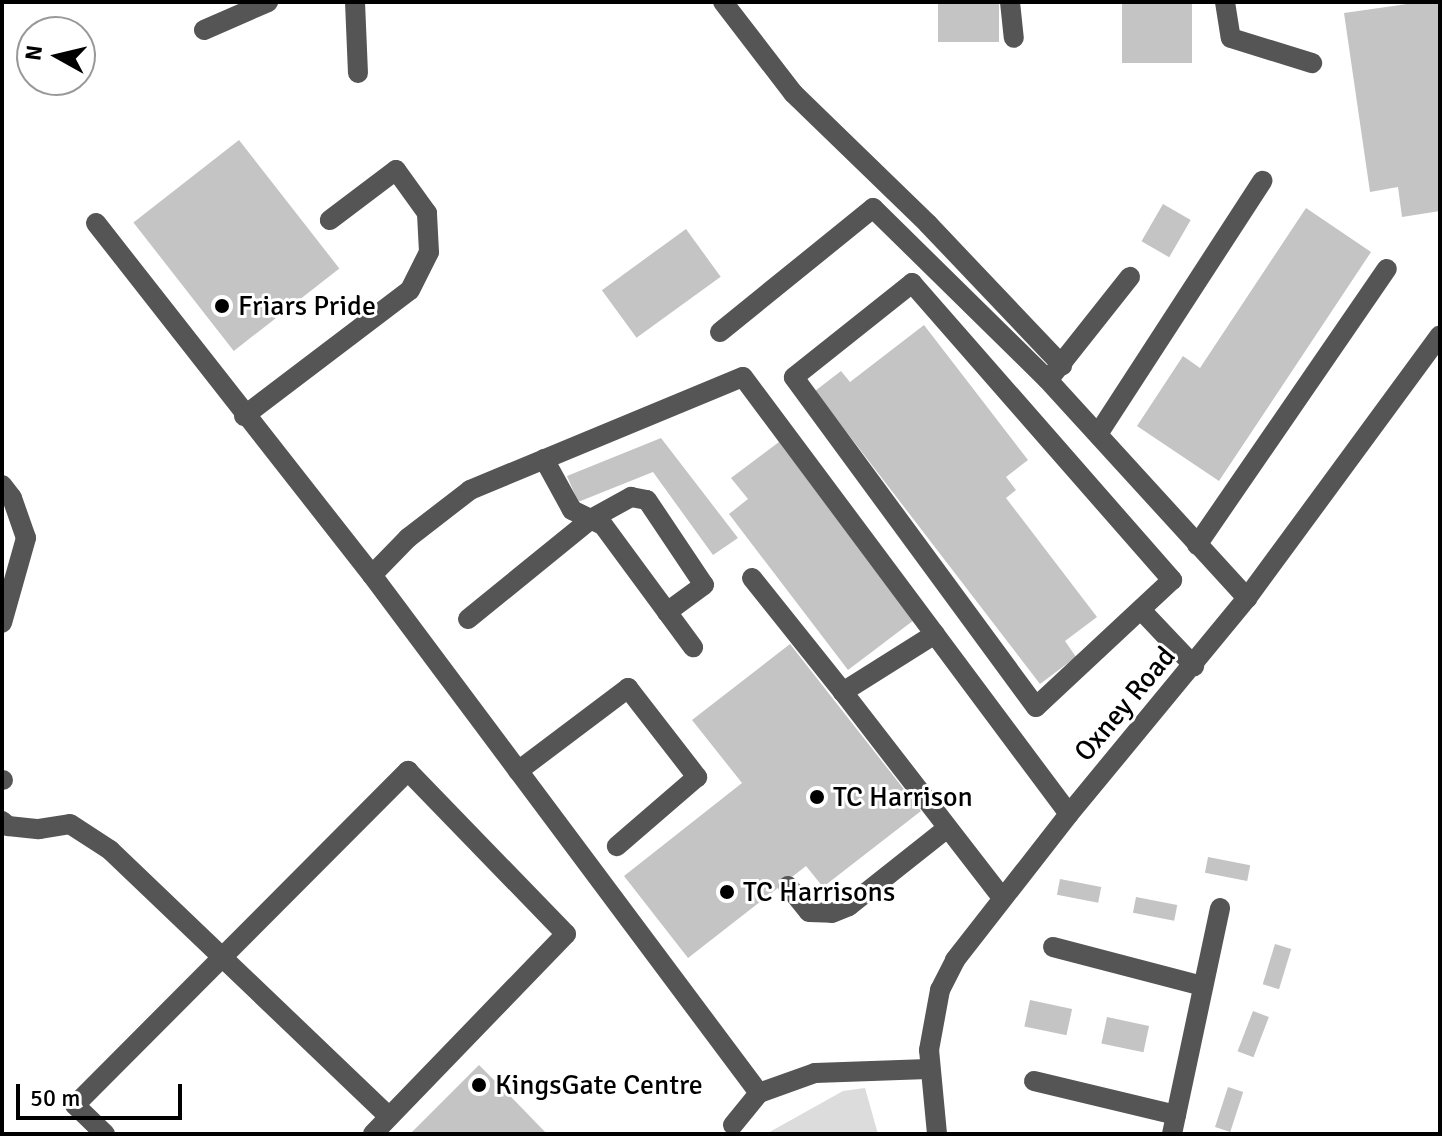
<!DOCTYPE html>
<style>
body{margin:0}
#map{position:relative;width:1442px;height:1136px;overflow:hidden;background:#fff;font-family:Signika,sans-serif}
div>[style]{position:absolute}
.green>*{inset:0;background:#dcdcdc}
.building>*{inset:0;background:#c4c4c4;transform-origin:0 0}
.minor>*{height:20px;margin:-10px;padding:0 10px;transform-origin:10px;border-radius:10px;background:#555}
.dots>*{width:22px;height:22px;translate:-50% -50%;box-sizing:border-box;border:4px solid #fff;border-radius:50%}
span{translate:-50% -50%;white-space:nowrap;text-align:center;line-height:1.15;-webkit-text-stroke:6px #fff;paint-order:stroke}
.poi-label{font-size:28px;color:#000}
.left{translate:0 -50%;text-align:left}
.street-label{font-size:28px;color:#000}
.frame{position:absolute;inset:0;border:4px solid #000;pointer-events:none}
.north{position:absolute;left:16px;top:16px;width:80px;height:80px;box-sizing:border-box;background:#fff;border:2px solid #999;border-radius:50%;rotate:278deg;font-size:22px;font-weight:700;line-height:32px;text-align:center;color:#000}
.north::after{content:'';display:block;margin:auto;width:28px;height:36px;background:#000;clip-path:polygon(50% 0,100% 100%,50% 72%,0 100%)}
.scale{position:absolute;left:16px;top:1084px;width:166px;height:36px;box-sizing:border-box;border:4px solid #000;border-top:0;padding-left:10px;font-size:24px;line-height:28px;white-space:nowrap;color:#000;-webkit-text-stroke:6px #fff;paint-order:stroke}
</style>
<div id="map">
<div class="green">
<i style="clip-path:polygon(865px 1088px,878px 1134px,766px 1134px,843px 1091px)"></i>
</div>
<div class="building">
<i style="left:938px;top:2px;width:61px;height:40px"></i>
<i style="left:1122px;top:2px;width:70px;height:61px"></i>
<i style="clip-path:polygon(1421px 2px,1440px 2px,1440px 211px,1402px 217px,1398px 187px,1370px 192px,1344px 13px)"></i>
<i style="left:239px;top:140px;width:163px;height:134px;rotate:52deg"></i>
<i style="left:1163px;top:204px;width:32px;height:43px;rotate:30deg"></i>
<i style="clip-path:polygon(1306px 208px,1371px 252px,1219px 481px,1137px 426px,1183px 356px,1200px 368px)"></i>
<i style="left:686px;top:229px;width:59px;height:104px;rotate:54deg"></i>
<i style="clip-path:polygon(924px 325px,1028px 460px,1006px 477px,1016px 490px,1006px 498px,1097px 617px,1065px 641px,1076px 657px,1040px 684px,815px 391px,841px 371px,850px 382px)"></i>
<i style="clip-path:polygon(661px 438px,738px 538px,713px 555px,653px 472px,578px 502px,567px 476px)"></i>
<i style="clip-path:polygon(779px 442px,914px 620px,848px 670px,729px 514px,748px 499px,731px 478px)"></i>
<i style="clip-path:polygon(790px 644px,921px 811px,823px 887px,806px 866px,688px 958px,624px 876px,742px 783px,692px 720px)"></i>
<i style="left:1208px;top:857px;width:43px;height:16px;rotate:11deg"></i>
<i style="left:1060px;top:879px;width:42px;height:16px;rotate:11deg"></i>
<i style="left:1136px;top:897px;width:42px;height:16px;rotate:11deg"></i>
<i style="left:1275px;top:944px;width:17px;height:42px;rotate:17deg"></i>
<i style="left:1030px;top:1000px;width:43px;height:27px;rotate:12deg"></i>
<i style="left:1253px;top:1011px;width:17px;height:43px;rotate:21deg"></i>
<i style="left:1107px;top:1017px;width:43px;height:27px;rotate:12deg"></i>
<i style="clip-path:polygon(479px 1065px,518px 1104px,547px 1134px,410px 1134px)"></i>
<i style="left:1228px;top:1087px;width:16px;height:42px;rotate:18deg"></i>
</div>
<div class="minor">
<i style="left:355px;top:2px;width:71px;rotate:87.6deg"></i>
<i style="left:723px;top:2px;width:115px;rotate:52.4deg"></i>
<i style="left:793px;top:93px;width:188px;rotate:44.1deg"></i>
<i style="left:928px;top:224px;width:195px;rotate:46.5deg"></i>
<i style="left:1010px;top:2px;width:36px;rotate:84deg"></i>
<i style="left:1225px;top:2px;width:36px;rotate:81deg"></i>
<i style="left:1231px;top:38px;width:85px;rotate:17.2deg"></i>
<i style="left:204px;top:30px;width:70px;rotate:-23.6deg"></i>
<i style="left:96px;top:223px;width:447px;rotate:51.9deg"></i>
<i style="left:372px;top:575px;width:647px;rotate:53.24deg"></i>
<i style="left:912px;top:283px;width:395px;rotate:48.8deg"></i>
<i style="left:1172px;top:580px;width:186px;rotate:137deg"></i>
<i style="left:1036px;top:707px;width:409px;rotate:-126.3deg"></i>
<i style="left:794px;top:377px;width:151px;rotate:-38.5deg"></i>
<i style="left:720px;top:332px;width:197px;rotate:-39deg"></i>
<i style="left:873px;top:208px;width:244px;rotate:44.5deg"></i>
<i style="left:1047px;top:379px;width:297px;rotate:47.6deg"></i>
<i style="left:1053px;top:374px;width:124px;rotate:-51.6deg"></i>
<i style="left:244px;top:416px;width:208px;rotate:-37.2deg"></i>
<i style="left:410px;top:290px;width:42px;rotate:-63.4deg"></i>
<i style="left:429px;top:252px;width:39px;rotate:-93deg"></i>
<i style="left:427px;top:213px;width:53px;rotate:-125.8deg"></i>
<i style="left:396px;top:170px;width:83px;rotate:142.9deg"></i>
<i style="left:1098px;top:434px;width:302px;rotate:-57deg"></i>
<i style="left:544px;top:459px;width:58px;rotate:61.2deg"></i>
<i style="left:572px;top:510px;width:34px;rotate:26deg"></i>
<i style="left:603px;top:525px;width:152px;rotate:53.6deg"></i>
<i style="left:2px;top:485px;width:16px;rotate:52deg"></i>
<i style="left:12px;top:498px;width:42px;rotate:70.7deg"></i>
<i style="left:26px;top:538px;width:88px;rotate:105.8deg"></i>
<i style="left:1197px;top:545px;width:335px;rotate:-55.5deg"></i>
<i style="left:372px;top:575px;width:52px;rotate:-45.8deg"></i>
<i style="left:408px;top:538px;width:78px;rotate:-37.7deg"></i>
<i style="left:470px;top:490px;width:295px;rotate:-22.5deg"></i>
<i style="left:743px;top:377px;width:545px;rotate:53.28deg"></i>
<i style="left:752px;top:578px;width:146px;rotate:51.4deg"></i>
<i style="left:1142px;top:611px;width:76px;rotate:46.6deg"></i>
<i style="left:468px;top:619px;width:159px;rotate:-39.1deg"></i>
<i style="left:591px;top:519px;width:46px;rotate:-28.8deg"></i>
<i style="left:631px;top:497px;width:16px;rotate:11deg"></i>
<i style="left:647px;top:500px;width:102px;rotate:56.2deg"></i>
<i style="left:704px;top:585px;width:46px;rotate:143.9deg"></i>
<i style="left:935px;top:634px;width:109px;rotate:147.8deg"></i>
<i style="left:843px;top:692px;width:260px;rotate:52.3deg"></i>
<i style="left:518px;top:771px;width:138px;rotate:-37deg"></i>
<i style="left:628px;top:688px;width:113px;rotate:52.2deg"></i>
<i style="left:697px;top:777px;width:106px;rotate:139.2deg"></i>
<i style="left:2px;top:780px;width:1px"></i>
<i style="left:2px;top:821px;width:8px;rotate:40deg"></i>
<i style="left:8px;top:826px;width:31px;rotate:6deg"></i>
<i style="left:39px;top:829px;width:31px;rotate:-9deg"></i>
<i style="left:70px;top:824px;width:48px;rotate:33deg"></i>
<i style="left:110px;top:850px;width:386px;rotate:43.7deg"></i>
<i style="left:788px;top:886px;width:33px;rotate:51deg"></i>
<i style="left:809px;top:912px;width:23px;rotate:2deg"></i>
<i style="left:832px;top:913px;width:18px;rotate:-22deg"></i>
<i style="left:849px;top:906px;width:124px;rotate:-38.4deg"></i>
<i style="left:1053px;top:947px;width:155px;rotate:14.6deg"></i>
<i style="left:1034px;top:1081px;width:146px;rotate:13.5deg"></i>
<i style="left:733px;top:1125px;width:41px;rotate:-50.9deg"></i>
<i style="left:759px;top:1093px;width:59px;rotate:-19.7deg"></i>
<i style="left:815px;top:1073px;width:113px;rotate:-2deg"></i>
<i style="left:105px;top:1134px;width:42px;rotate:-136deg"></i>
<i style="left:75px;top:1105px;width:472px;rotate:-45.1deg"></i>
<i style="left:408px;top:771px;width:227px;rotate:45.9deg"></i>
<i style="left:566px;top:934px;width:278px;rotate:134deg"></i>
<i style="left:937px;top:1134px;width:84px;rotate:-95.4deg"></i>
<i style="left:929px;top:1050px;width:61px;rotate:-79.6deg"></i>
<i style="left:940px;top:990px;width:34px;rotate:-63deg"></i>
<i style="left:955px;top:960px;width:185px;rotate:-52deg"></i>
<i style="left:1069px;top:814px;width:280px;rotate:-50.5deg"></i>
<i style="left:1247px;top:598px;width:326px;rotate:-53.7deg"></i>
<i style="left:1172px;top:1134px;width:231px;rotate:-78deg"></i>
</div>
<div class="dots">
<i style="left:222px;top:306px;background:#000"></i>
<i style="left:817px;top:797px;background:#000"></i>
<i style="left:727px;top:892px;background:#000"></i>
<i style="left:479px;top:1085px;background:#000"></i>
</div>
<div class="poi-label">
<span class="left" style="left:238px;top:306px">Friars Pride</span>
<span class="left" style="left:833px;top:797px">TC Harrison</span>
<span class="left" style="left:743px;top:892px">TC Harrisons</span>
<span class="left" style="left:495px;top:1085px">KingsGate Centre</span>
</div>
<div class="street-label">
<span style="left:1125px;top:704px;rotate:-50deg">Oxney Road</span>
</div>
<div class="frame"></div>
<div class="north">N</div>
<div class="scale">50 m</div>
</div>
